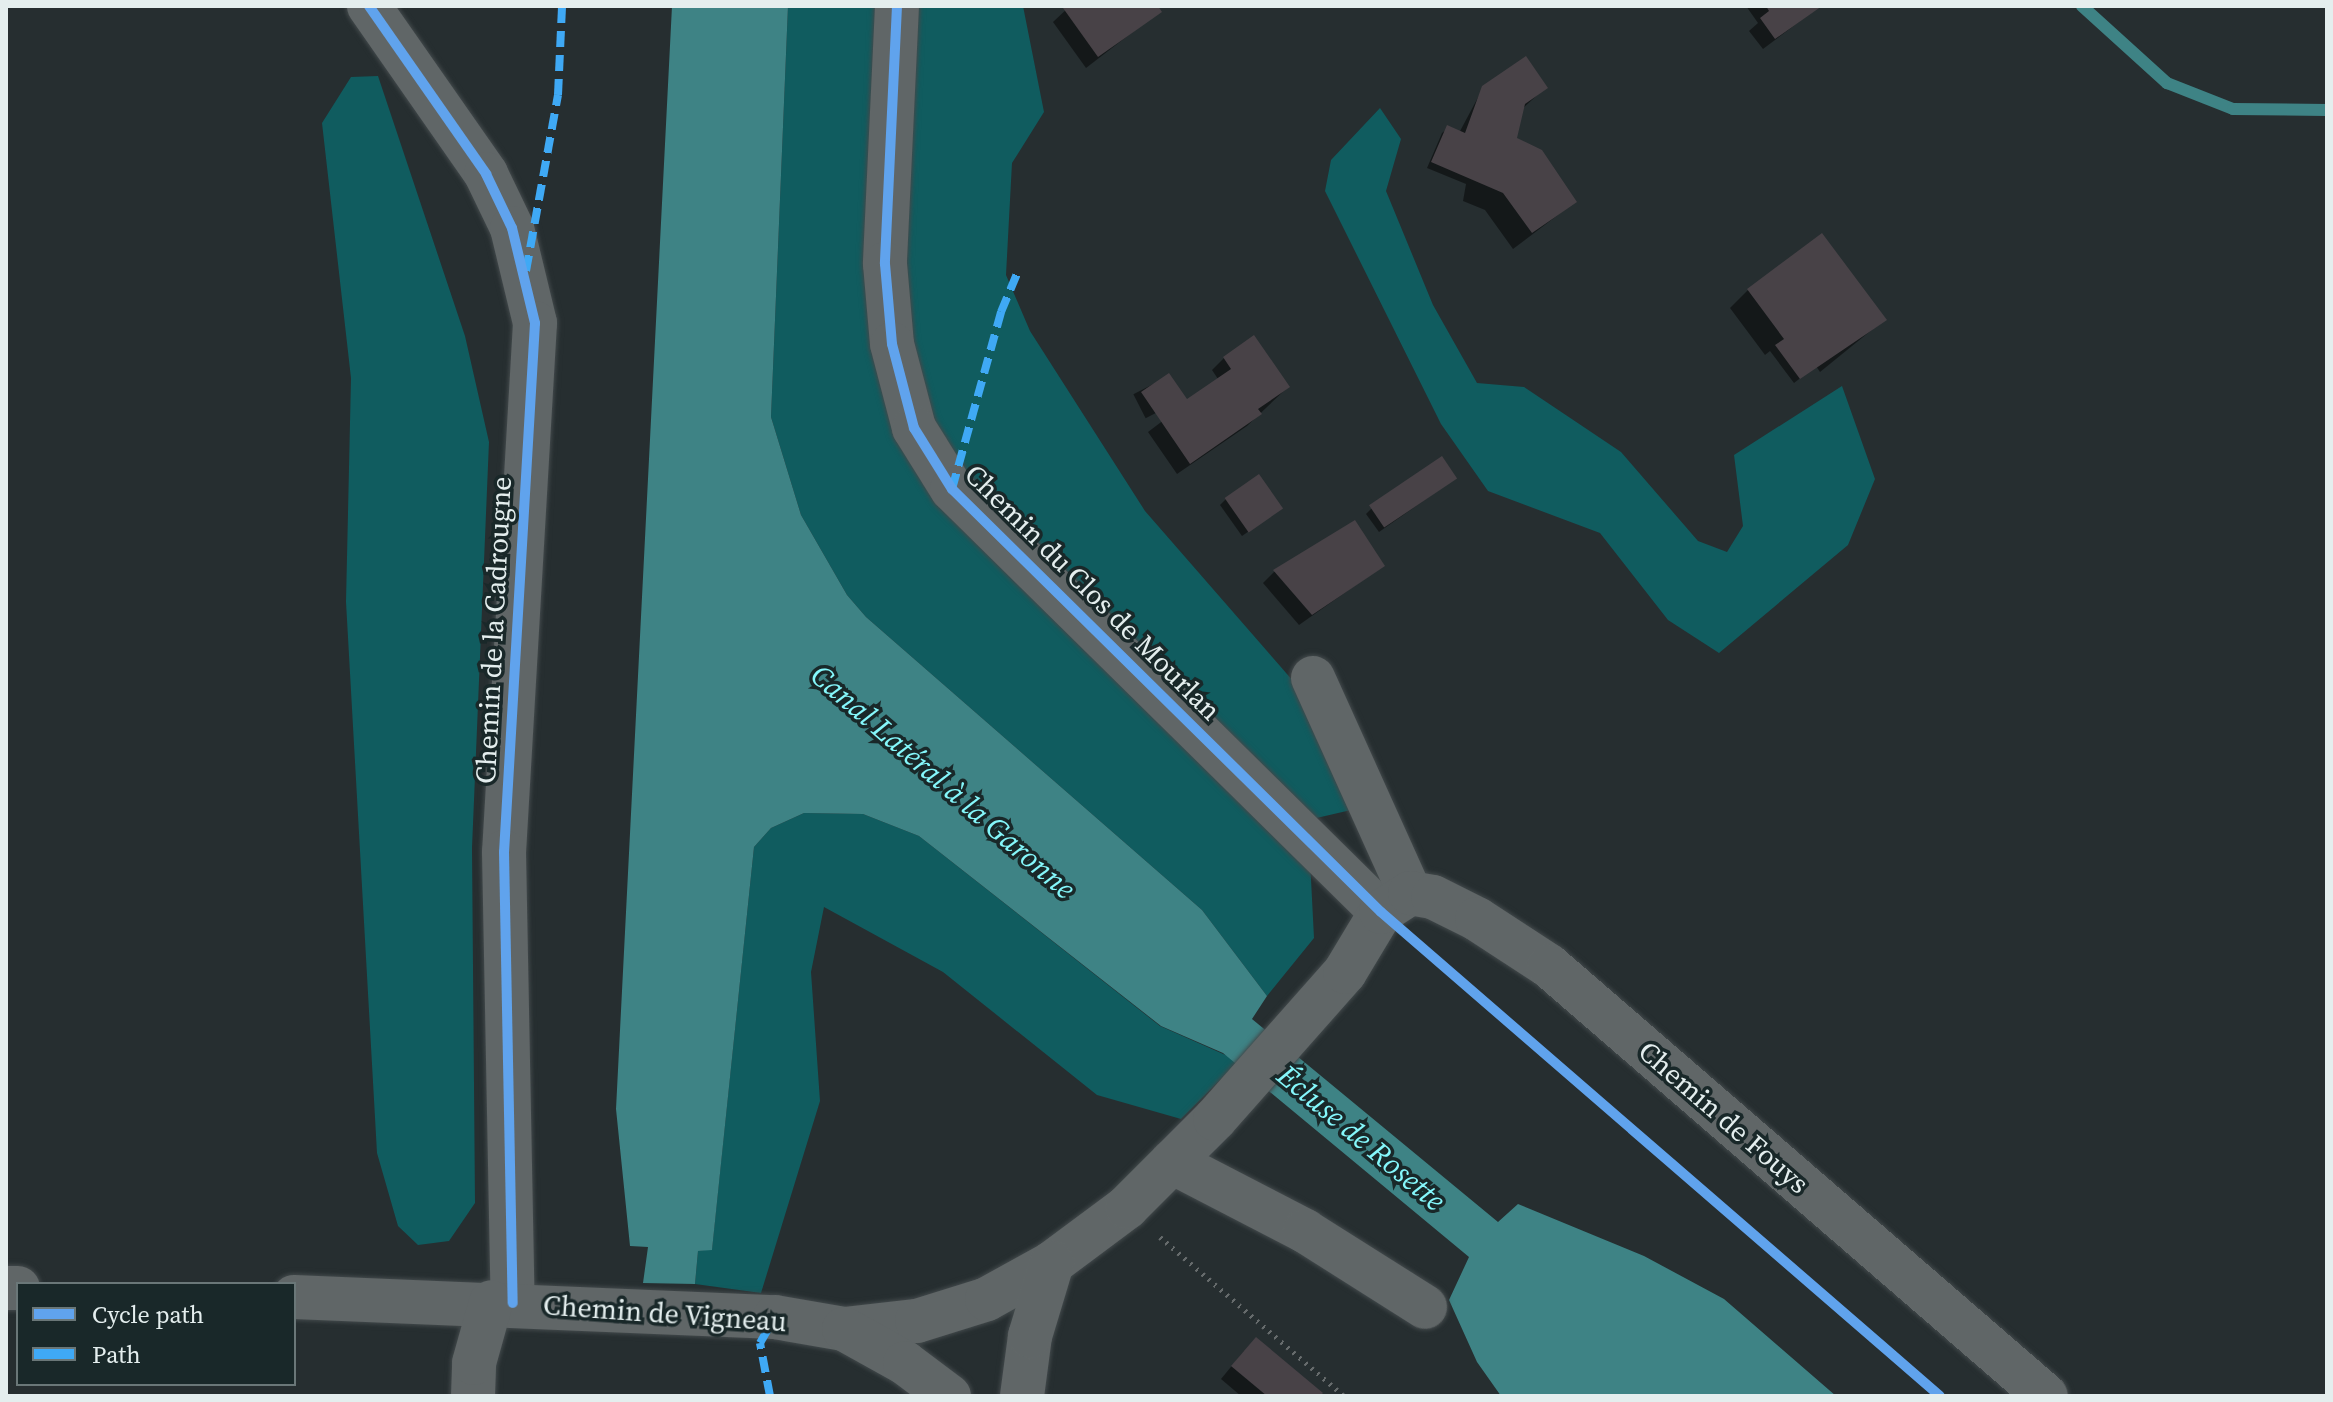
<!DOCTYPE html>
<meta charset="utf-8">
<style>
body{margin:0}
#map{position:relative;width:2333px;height:1402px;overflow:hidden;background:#262e30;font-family:"Source Serif 4",serif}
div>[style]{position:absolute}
.forest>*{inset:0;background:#105c5f}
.water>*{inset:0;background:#3e8385}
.shadow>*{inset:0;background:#0007;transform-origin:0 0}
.stream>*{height:12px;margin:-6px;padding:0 6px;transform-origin:6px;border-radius:6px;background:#3e8385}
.building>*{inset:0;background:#484247;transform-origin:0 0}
.path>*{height:5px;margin-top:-2.5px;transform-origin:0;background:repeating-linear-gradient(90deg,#666b6c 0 2px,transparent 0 8px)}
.roads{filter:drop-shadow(0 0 2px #42494b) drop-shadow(0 0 2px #42494b)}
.minor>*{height:44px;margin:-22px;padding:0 22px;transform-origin:22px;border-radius:22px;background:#606667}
.quiet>*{height:8px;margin-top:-4px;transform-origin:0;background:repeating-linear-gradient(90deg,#3fa9f5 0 16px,transparent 0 24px)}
.cycleway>*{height:10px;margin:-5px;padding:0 5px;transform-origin:5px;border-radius:5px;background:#60a3ed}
span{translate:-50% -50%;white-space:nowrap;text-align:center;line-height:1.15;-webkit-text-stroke:7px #192829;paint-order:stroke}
.street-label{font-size:28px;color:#e4eeee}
.water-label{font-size:30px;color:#85f7fb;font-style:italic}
.frame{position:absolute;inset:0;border:8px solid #e4eeee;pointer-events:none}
.legend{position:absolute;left:16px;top:1282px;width:280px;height:104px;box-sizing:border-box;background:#192829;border:2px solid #6a7778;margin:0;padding:10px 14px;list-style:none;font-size:24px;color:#e4eeee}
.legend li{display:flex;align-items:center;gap:16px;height:40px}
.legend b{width:40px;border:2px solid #6a7778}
</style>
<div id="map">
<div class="forest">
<i style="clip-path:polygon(788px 6px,1023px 6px,1044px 112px,1012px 163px,1006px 275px,1030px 331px,1145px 511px,1314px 705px,1351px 810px,1308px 820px,1314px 938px,1267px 996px,1202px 910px,866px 617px,847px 595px,801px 515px,771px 417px)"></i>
<i style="clip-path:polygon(378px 76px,465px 336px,489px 442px,472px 848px,475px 1203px,449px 1241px,418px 1245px,398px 1226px,377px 1153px,346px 602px,351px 378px,322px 123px,351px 77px)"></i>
<i style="clip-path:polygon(1380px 108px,1401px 139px,1386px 191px,1433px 305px,1477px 383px,1524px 387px,1621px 452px,1698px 541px,1727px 552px,1743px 526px,1734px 455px,1842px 386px,1875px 479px,1848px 545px,1719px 653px,1668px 620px,1600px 533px,1488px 491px,1441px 424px,1325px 191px,1331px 160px)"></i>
<i style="clip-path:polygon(804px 813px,863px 814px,919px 836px,1160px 1026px,1239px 1061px,1181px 1119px,1097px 1095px,943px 972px,824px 907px,811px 972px,820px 1101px,761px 1293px,695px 1284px,698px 1251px,712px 1249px,754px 847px,771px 828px)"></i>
</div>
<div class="water">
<i style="clip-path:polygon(672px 6px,788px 6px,771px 417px,801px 515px,847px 595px,866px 617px,1202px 910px,1267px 996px,1252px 1019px,1498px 1222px,1518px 1204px,1644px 1256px,1724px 1299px,1836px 1396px,1501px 1396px,1477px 1362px,1449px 1300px,1469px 1257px,1223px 1053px,1161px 1026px,919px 836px,863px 814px,804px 813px,771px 828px,754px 847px,712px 1250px,698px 1251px,695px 1284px,643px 1283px,648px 1247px,630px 1246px,616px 1109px)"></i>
</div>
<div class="shadow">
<i style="clip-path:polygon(1070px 6px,1156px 6px,1160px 11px,1086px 68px,1053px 22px)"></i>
<i style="clip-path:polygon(1746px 6px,1820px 6px,1763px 49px,1749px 31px,1758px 23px)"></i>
<i style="clip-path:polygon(1483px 88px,1545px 88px,1521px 110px,1515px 140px,1575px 202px,1513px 249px,1485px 210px,1463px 201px,1466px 184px,1427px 168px,1442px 133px,1448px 128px,1459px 133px)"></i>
<i style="clip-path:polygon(1748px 290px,1884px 320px,1820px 372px,1816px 366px,1794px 383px,1770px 351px,1765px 355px,1730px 308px)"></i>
<i style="clip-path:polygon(1224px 358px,1288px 387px,1247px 426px,1177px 474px,1148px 432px,1218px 379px,1212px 370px)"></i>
<i style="left:1169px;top:376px;width:27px;height:40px;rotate:63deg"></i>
<i style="clip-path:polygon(1449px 483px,1379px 532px,1366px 514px,1372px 508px)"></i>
<i style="clip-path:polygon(1226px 499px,1275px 513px,1242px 536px,1220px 505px)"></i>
<i style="clip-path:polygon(1383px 566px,1299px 625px,1263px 583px,1274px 572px)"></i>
<i style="clip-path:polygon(1244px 1351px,1317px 1396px,1241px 1396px,1221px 1379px)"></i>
</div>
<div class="stream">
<i style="left:2082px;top:6px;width:115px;rotate:42.2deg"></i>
<i style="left:2167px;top:83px;width:71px;rotate:21.5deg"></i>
<i style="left:2233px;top:109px;width:94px;rotate:0.6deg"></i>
</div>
<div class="building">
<i style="clip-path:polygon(1067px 6px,1158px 6px,1162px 12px,1098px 57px,1063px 8px)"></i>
<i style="clip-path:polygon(1766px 6px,1822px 6px,1775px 39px,1760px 18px,1769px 11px)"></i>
<i style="clip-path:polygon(1526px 56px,1548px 88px,1525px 104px,1517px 138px,1542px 150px,1577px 202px,1532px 233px,1503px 193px,1431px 162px,1447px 125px,1465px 133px,1482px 86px)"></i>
<i style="clip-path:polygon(1822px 233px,1887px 320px,1800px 379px,1775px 345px,1784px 339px,1747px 289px)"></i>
<i style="clip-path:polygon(1254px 335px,1290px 387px,1258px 409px,1262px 414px,1190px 464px,1141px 392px,1169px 373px,1187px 399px,1231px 369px,1223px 357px)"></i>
<i style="left:1442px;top:456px;width:27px;height:88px;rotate:56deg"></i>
<i style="left:1259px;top:474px;width:42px;height:42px;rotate:55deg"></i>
<i style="clip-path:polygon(1355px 520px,1385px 566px,1312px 615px,1273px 570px)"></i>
<i style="clip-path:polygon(1256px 1337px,1323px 1393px,1320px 1396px,1267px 1396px,1231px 1366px)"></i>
</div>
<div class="path">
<i style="left:1160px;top:1237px;width:243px;rotate:40.8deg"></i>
</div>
<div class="roads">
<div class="minor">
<i style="left:369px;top:6px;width:205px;rotate:55.1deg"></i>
<i style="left:486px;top:174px;width:60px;rotate:64.3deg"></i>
<i style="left:512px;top:228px;width:98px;rotate:76.4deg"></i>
<i style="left:535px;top:323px;width:530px;rotate:93.35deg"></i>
<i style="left:504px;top:852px;width:451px;rotate:88.9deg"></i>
<i style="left:897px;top:6px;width:258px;rotate:92.7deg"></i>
<i style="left:885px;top:264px;width:80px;rotate:85deg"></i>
<i style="left:892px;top:344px;width:87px;rotate:75.3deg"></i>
<i style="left:914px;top:428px;width:72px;rotate:58.1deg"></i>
<i style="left:952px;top:489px;width:602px;rotate:44.6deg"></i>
<i style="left:1313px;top:678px;width:236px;rotate:65.7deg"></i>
<i style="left:1172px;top:1162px;width:150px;rotate:27.4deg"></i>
<i style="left:1305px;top:1231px;width:142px;rotate:32.3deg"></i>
<i style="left:6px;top:1288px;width:12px"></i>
<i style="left:294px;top:1297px;width:481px;rotate:2.4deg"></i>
<i style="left:775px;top:1317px;width:70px;rotate:9.9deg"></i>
<i style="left:844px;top:1329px;width:73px;rotate:-6.3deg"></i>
<i style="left:917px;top:1321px;width:73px;rotate:-17.4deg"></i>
<i style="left:987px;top:1299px;width:74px;rotate:-29deg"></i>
<i style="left:1052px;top:1263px;width:94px;rotate:-36.7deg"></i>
<i style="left:1127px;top:1207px;width:124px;rotate:-45deg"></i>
<i style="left:1215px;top:1119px;width:196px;rotate:-48.5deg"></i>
<i style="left:1345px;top:972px;width:70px;rotate:-59deg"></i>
<i style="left:1381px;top:912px;width:35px;rotate:-33deg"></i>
<i style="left:1410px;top:893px;width:23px;rotate:10deg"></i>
<i style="left:1433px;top:897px;width:49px;rotate:26.6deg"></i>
<i style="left:1477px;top:919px;width:86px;rotate:33.1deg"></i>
<i style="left:1549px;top:966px;width:657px;rotate:40.87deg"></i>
<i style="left:844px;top:1329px;width:70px;rotate:29.1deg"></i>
<i style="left:905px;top:1363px;width:55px;rotate:36.9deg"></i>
<i style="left:473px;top:1396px;width:33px;rotate:-88deg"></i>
<i style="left:474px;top:1363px;width:63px;rotate:-74.4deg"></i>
<i style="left:1022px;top:1396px;width:61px;rotate:-82.4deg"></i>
<i style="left:1030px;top:1336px;width:76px;rotate:-73.2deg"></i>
</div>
</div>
<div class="quiet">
<i style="left:526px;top:271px;width:179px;rotate:-79.7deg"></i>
<i style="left:558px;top:95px;width:89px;rotate:-87.4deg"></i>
<i style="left:952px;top:489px;width:184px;rotate:-74.5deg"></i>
<i style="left:1001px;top:312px;width:47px;rotate:-67.3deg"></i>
<i style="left:770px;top:1396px;width:54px;rotate:-100.7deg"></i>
<i style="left:760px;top:1343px;width:30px;rotate:-60deg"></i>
</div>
<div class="cycleway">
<i style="left:369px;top:6px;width:205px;rotate:55.1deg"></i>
<i style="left:486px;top:174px;width:60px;rotate:64.3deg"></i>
<i style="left:512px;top:228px;width:98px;rotate:76.4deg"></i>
<i style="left:535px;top:323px;width:530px;rotate:93.35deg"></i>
<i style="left:504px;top:852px;width:451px;rotate:88.9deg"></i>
<i style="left:897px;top:6px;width:258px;rotate:92.7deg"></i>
<i style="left:885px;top:264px;width:80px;rotate:85deg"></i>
<i style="left:892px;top:344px;width:87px;rotate:75.3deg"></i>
<i style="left:914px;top:428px;width:72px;rotate:58.1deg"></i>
<i style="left:952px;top:489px;width:602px;rotate:44.6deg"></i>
<i style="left:1381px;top:912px;width:739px;rotate:40.89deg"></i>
</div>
<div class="street-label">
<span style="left:1093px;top:592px;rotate:45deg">Chemin du Clos de Mourlan</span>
<span style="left:493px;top:630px;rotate:-87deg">Chemin de la Cadrougne</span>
<span style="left:1724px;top:1117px;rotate:41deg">Chemin de Fouys</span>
<span style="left:665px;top:1313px;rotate:4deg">Chemin de Vigneau</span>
</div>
<div class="water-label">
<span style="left:943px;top:782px;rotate:41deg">Canal Latéral à la Garonne</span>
<span style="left:1361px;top:1138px;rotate:40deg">Écluse de Rosette</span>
</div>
<div class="frame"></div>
<ul class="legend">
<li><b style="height:10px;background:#60a3ed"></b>Cycle path</li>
<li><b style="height:10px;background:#3fa9f5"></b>Path</li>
</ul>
</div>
